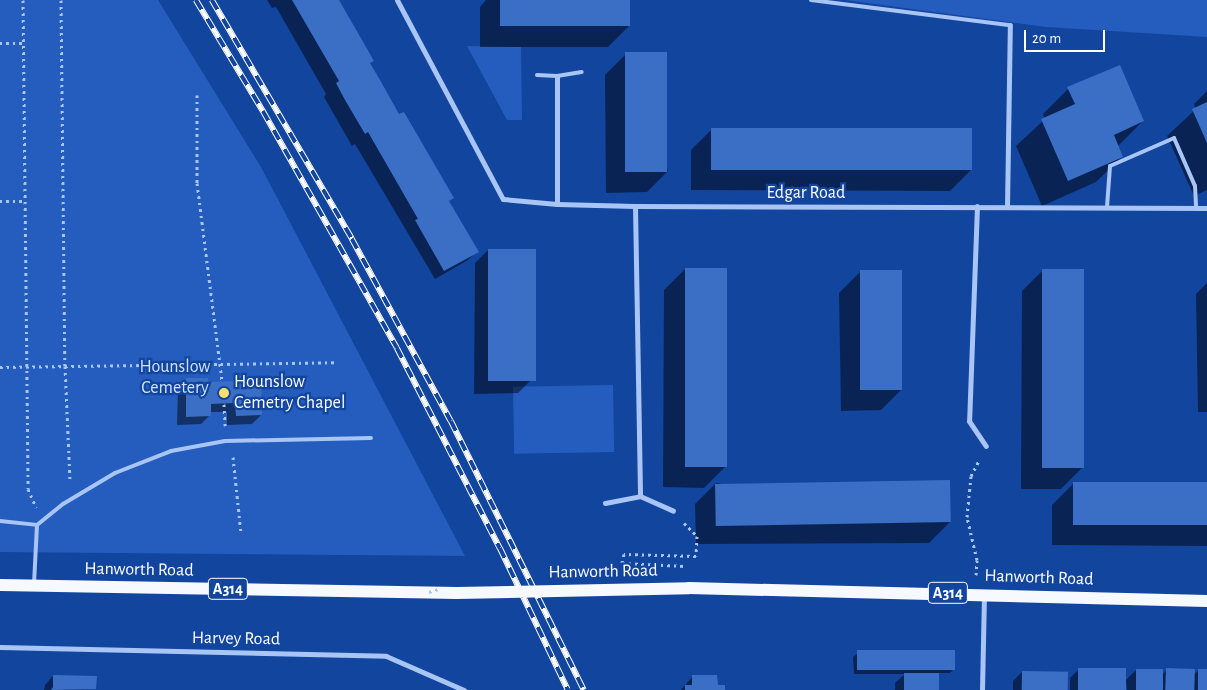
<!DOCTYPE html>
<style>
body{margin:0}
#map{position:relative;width:1207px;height:690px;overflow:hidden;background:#12459e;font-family:"Alegreya Sans",sans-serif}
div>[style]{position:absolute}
.green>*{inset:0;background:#245dbd;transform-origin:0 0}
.shadow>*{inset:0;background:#0007}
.building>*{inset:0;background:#3b6ec5;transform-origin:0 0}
.path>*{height:3px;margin-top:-1.5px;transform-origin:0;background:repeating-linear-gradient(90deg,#a8c5f5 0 2.5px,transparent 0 6.5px)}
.lane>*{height:4px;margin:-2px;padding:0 2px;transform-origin:2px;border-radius:2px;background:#a8c5f5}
.street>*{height:5px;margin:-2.5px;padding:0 2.5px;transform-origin:2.5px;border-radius:2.5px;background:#a8c5f5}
.primary>*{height:12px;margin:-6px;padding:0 6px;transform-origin:6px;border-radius:6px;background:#f6f9ff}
.rail>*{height:5.5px;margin-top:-2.75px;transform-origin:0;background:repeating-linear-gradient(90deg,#12459e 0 11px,#fff 0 22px);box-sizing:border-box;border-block:1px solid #fff}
.path-bridge>*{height:3px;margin-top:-1.5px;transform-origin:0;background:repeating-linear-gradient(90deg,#a8c5f5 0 2.5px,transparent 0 6.5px)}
.primary-bridge>*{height:12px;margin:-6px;padding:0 6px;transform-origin:6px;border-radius:6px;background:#f6f9ff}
.dots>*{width:14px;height:14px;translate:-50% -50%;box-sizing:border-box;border:2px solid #12459e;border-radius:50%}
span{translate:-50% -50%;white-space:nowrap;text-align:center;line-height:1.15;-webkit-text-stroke:4.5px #12459e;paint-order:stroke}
.shield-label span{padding:1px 4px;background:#12459e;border:1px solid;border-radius:4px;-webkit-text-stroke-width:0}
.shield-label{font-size:16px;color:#fff;font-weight:700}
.street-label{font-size:18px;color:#fff}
.park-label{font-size:18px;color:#d1e2fe}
.poi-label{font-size:18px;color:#fff}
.left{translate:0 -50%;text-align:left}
.scale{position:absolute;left:1024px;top:30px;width:81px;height:22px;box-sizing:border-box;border:2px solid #fff;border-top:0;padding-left:6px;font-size:15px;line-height:18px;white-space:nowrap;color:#fff;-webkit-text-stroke:4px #12459e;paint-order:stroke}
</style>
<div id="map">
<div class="green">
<i style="clip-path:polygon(0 0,158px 0,261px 167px,465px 556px,0 552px)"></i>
<i style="clip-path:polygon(845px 0,1207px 0,1207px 37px,1046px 27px)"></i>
<i style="clip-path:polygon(467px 46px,521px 47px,522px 120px,507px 120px)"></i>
<i style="left:613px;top:385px;width:67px;height:100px;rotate:89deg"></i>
</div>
<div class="shadow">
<i style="clip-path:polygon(267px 0,338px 0,373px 61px,369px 64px,399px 116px,452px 198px,448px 202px,477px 251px,468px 260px,435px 279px,355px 144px,352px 146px,324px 97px,326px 94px,276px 7px,272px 8px)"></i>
<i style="clip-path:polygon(486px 0,629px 0,629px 26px,608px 47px,480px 47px,480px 7px)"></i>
<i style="clip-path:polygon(626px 54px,668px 171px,647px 192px,606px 193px,605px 75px)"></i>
<i style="clip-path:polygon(1068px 89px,1143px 121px,1117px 147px,1122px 157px,1096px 182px,1042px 206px,1016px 146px,1045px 119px,1043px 114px)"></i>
<i style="clip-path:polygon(1207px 91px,1207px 190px,1194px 196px,1167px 136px,1196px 109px,1194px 104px)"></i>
<i style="clip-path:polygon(712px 129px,971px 170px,950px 191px,691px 190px,691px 150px)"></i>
<i style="clip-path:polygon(488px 250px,531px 380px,518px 393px,474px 394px,475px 263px)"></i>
<i style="clip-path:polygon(685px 269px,725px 467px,704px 488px,663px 487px,664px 290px)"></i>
<i style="clip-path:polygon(1043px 270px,1082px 468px,1061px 489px,1021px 489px,1022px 291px)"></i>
<i style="clip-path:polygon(860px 272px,902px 389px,881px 410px,841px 411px,839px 293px)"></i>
<i style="clip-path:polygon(1207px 283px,1207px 412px,1198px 412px,1196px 294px)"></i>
<i style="clip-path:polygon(238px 377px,261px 415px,252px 424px,227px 425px,227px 412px,210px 412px,210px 415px,201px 424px,177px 425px,178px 388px,187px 379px,207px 383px,232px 383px)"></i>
<i style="clip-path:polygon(716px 483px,950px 522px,929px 543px,696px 544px,695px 504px)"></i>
<i style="clip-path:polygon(1073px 484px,1207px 484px,1207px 546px,1052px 545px,1052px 505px)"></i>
<i style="clip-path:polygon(858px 653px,954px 669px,950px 673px,938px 673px,937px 690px,895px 690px,895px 683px,905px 674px,854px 674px,853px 657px)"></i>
<i style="clip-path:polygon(1079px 669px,1125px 690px,1070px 690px,1070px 678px)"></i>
<i style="clip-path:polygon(1167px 669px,1194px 674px,1198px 671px,1207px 671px,1207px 690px,1127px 690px,1126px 680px,1136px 670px,1162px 675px)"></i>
<i style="clip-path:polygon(1022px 672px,1067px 690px,1013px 690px,1013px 681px)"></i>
<i style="clip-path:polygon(53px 676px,95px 689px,44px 690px,45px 685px)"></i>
<i style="clip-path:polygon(693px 676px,717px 686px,724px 690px,681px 690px)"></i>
</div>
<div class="building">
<i style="clip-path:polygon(292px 0,339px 0,374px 61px,370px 63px,380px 80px,399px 114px,404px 112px,454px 198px,449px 201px,479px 252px,444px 271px,415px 220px,418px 219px,368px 132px,365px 134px,345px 100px,336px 83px,339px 81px)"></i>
<i style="left:500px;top:0;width:130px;height:26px"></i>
<i style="left:625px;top:52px;width:42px;height:120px"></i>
<i style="clip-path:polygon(1120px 65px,1144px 121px,1114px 135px,1123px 157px,1068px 181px,1041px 119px,1075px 104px,1067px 87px)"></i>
<i style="clip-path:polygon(1207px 102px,1207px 143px,1192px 109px)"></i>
<i style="left:711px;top:128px;width:261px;height:42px"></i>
<i style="left:488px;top:249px;width:48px;height:132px"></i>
<i style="left:685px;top:268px;width:42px;height:199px"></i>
<i style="left:1042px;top:269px;width:42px;height:199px"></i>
<i style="left:860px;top:270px;width:42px;height:120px"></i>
<i style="clip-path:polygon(237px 376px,261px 377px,262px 415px,236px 416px,235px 403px,211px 404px,211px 416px,186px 417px,186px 378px,208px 378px,208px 382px,237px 381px)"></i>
<i style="left:950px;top:480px;width:42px;height:235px;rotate:89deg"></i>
<i style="left:1073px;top:482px;width:134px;height:43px"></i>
<i style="left:955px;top:650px;width:20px;height:98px;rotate:90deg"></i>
<i style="left:1078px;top:668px;width:48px;height:22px"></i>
<i style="left:1166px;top:668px;width:29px;height:22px;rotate:2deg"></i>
<i style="left:1136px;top:669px;width:27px;height:21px"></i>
<i style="left:1198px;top:669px;width:9px;height:21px"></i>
<i style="left:1022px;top:671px;width:46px;height:19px;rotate:1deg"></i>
<i style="left:904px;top:673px;width:35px;height:17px"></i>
<i style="clip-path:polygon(53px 675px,97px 676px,96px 689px,51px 690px,53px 687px)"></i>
<i style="clip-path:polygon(692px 675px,717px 675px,718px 685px,725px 685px,725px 690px,685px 690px,685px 685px,692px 685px)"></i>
</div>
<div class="path">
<i style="left:23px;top:0;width:489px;rotate:89.4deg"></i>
<i style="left:28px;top:489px;width:20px;rotate:66deg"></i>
<i style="left:61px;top:0;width:366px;rotate:89.4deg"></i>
<i style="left:65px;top:366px;width:116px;rotate:87.5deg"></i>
<i style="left:0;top:43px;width:23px"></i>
<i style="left:197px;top:95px;width:88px;rotate:90deg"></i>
<i style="left:197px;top:183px;width:201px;rotate:82.8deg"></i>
<i style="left:0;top:201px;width:25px"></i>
<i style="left:0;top:367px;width:338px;rotate:-0.8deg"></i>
<i style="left:224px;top:404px;width:22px;rotate:87deg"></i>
<i style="left:233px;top:457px;width:76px;rotate:84deg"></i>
<i style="left:684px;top:523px;width:18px;rotate:45deg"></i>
<i style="left:697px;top:536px;width:20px;rotate:93deg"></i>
<i style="left:696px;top:556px;width:72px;rotate:-178.4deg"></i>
<i style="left:624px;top:554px;width:9px;rotate:103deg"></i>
<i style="left:622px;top:563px;width:63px;rotate:2.7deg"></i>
<i style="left:976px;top:575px;width:15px;rotate:-86deg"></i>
<i style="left:977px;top:560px;width:44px;rotate:-103.1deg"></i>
<i style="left:967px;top:517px;width:41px;rotate:-84.4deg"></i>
<i style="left:971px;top:476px;width:18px;rotate:-63deg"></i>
</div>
<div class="lane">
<i style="left:811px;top:0;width:201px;rotate:7.2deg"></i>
<i style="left:537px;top:75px;width:20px;rotate:3deg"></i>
<i style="left:557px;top:76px;width:25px;rotate:-9deg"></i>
<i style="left:1107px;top:207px;width:41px;rotate:-85.8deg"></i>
<i style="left:1110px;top:166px;width:70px;rotate:-23.6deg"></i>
<i style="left:1174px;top:138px;width:52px;rotate:66.4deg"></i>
<i style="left:1195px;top:186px;width:22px;rotate:87deg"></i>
<i style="left:0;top:521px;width:37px;rotate:6deg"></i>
<i style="left:34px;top:584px;width:59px;rotate:-87.1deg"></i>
<i style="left:37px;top:525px;width:33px;rotate:-39deg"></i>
<i style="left:63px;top:504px;width:61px;rotate:-30.8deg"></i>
<i style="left:115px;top:473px;width:60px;rotate:-21.4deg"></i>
<i style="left:171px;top:451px;width:55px;rotate:-10.5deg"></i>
<i style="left:225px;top:441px;width:146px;rotate:-1.2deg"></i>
</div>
<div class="street">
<i style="left:397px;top:0;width:225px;rotate:62deg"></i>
<i style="left:503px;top:199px;width:54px;rotate:5.3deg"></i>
<i style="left:557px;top:204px;width:78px;rotate:1.5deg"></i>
<i style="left:635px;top:206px;width:572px;rotate:0.2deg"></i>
<i style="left:557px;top:204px;width:128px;rotate:-90deg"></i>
<i style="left:635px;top:206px;width:290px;rotate:89deg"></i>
<i style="left:977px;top:206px;width:215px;rotate:92.1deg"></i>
<i style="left:969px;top:421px;width:30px;rotate:56deg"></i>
<i style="left:1007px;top:207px;width:182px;rotate:-89.1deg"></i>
<i style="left:605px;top:503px;width:36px;rotate:-11deg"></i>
<i style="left:640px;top:496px;width:36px;rotate:24deg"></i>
<i style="left:0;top:647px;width:386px;rotate:1.3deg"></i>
<i style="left:386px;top:656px;width:85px;rotate:23.6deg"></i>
<i style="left:982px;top:690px;width:93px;rotate:-88.8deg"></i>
</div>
<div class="primary">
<i style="left:0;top:585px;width:457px;rotate:1deg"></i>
<i style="left:689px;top:588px;width:518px;rotate:1.44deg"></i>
</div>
<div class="rail">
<i style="left:196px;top:0;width:130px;rotate:58.9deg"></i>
<i style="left:263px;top:111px;width:272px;rotate:60.5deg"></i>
<i style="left:397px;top:348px;width:225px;rotate:62.8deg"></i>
<i style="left:500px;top:548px;width:157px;rotate:64.4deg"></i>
<i style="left:212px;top:0;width:277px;rotate:59.6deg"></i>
<i style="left:352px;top:239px;width:207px;rotate:61.5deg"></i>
<i style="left:451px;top:421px;width:300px;rotate:63.7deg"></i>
</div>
<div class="path-bridge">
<i style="left:429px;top:592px;width:9px;rotate:-18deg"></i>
</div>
<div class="primary-bridge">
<i style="left:457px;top:593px;width:232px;rotate:-1.2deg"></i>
</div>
<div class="dots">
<i style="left:224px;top:393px;background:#ffe06c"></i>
</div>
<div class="shield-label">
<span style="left:228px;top:589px">A314</span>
<span style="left:948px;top:593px">A314</span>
</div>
<div class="street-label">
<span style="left:806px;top:193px">Edgar Road</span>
<span style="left:139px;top:570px;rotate:1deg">Hanworth Road</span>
<span style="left:603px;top:572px;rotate:-1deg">Hanworth Road</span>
<span style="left:1039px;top:578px;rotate:2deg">Hanworth Road</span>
<span style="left:236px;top:639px;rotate:1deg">Harvey Road</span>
</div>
<div class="park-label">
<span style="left:175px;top:378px">Hounslow<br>Cemetery</span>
</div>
<div class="poi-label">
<span class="left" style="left:234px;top:393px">Hounslow<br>Cemetry Chapel</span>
</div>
<div class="scale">20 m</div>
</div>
